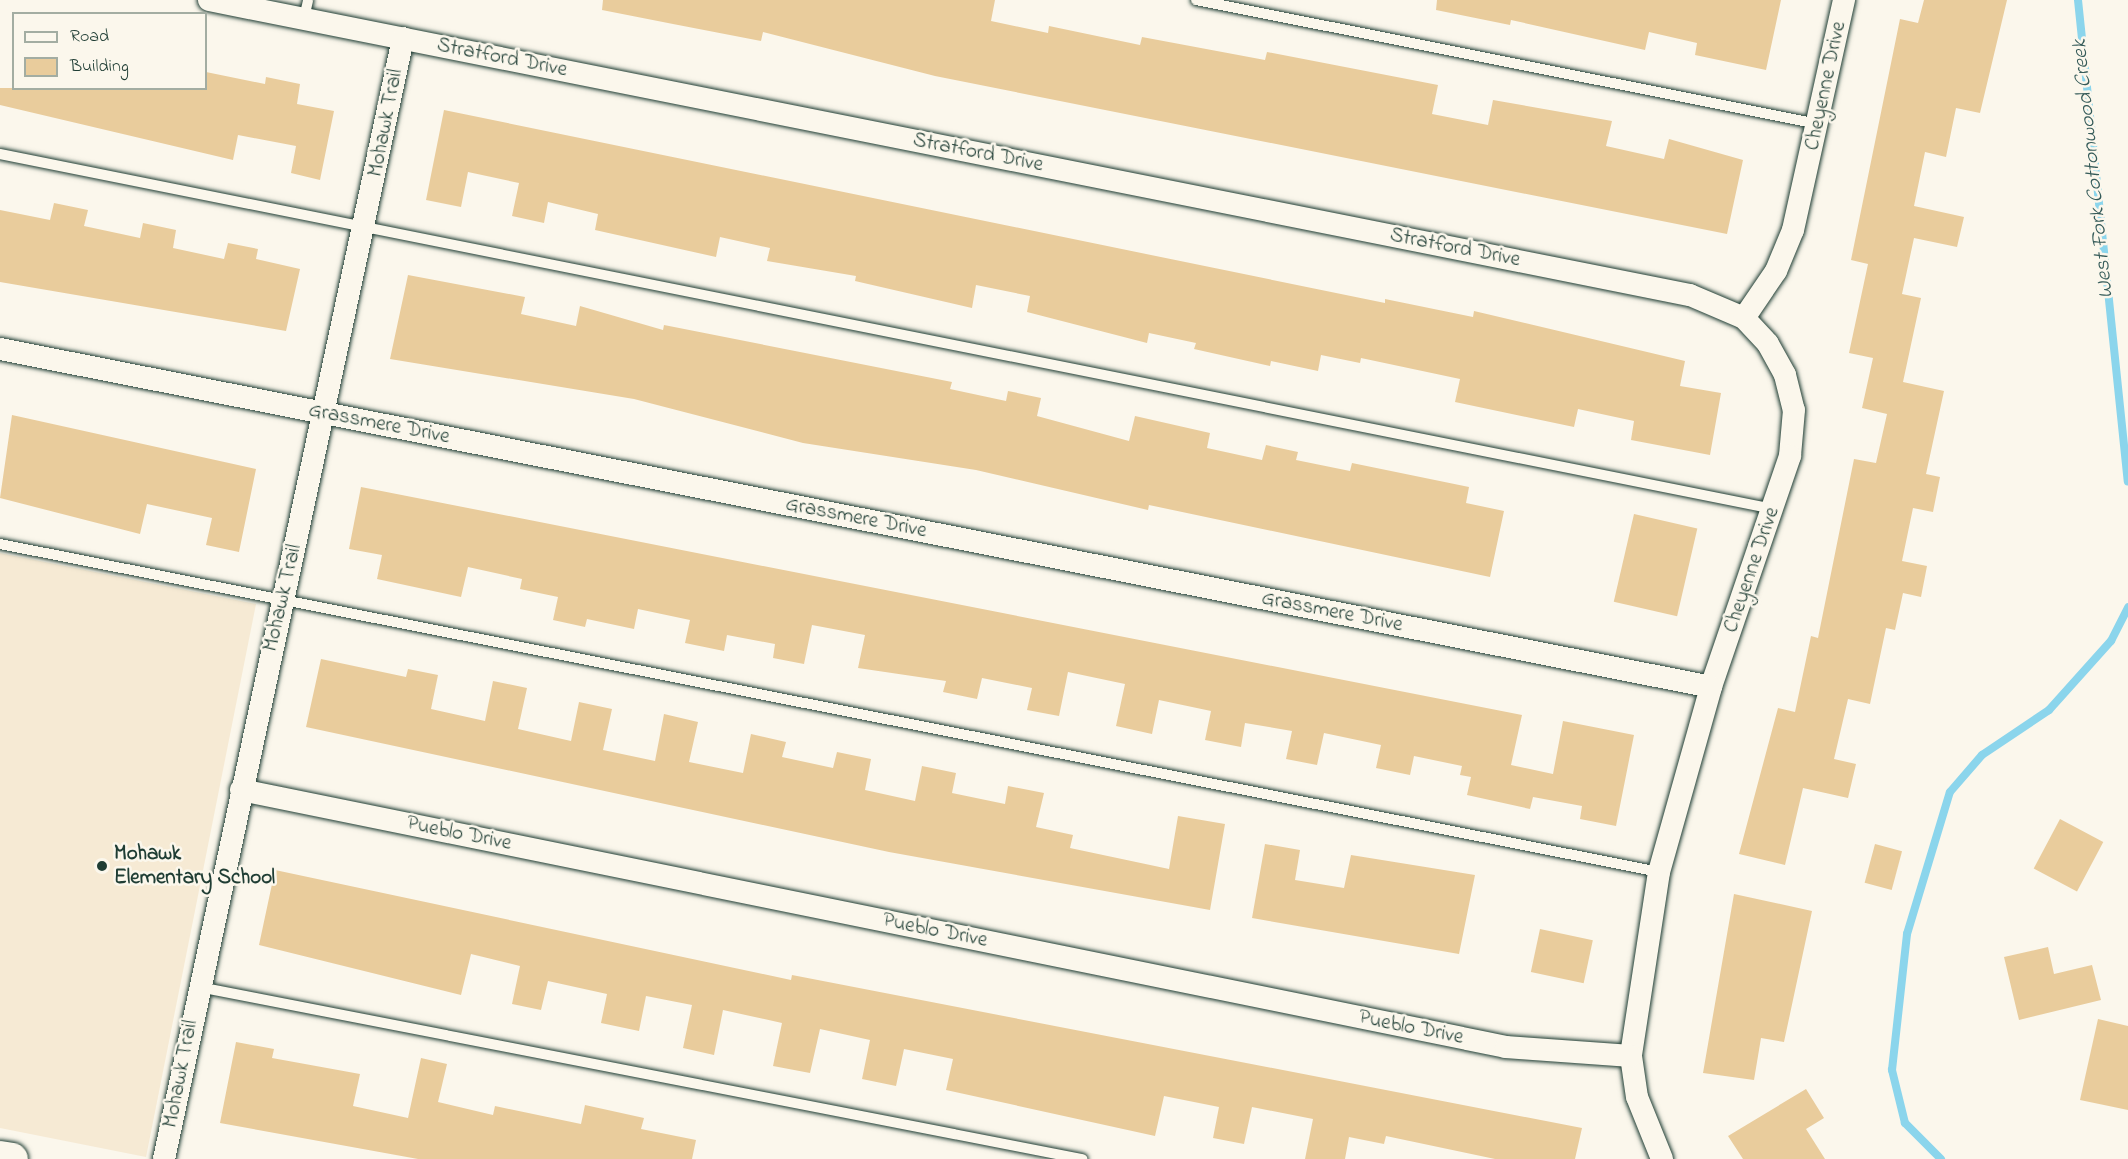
<!DOCTYPE html>
<style>
body{margin:0}
#map{position:relative;width:2128px;height:1159px;overflow:hidden;background:#fbf7ec;font-family:"Indie Flower",sans-serif}
div>[style]{position:absolute}
.built>*{inset:0;background:#f6ead4}
.stream>*{height:8px;margin:-4px;padding:0 4px;transform-origin:4px;border-radius:4px;background:#8bd5ec}
.building>*{inset:0;background:#e9cc9c;transform-origin:0 0}
.roads{filter:drop-shadow(0 0 2px #1f3d34) drop-shadow(0 0 2px #1f3d34)}
.lane>*{height:10px;margin:-5px;padding:0 5px;transform-origin:5px;border-radius:5px;background:#fbf7ec}
.street>*{height:22px;margin:-11px;padding:0 11px;transform-origin:11px;border-radius:11px;background:#fbf7ec}
.secondary>*{height:32px;margin:-16px;padding:0 16px;transform-origin:16px;border-radius:16px;background:#fbf7ec}
.dots>*{width:16px;height:16px;translate:-50% -50%;box-sizing:border-box;border:3px solid #fbf7ec;border-radius:50%}
span{translate:-50% -50%;white-space:nowrap;text-align:center;line-height:1.15;-webkit-text-stroke:5px #fbf7ec;paint-order:stroke}
.street-label{font-size:21px;color:#1f3d34}
.poi-label{font-size:21px;color:#1f3d34;font-weight:700}
.left{translate:0 -50%;text-align:left}
.water-label{font-size:22px;color:#355b59;font-style:italic}
.legend{position:absolute;left:12px;top:12px;width:195px;height:78px;box-sizing:border-box;background:#fbf7ec;border:2px solid #a3ada2;margin:0;padding:8px 10px;list-style:none;font-size:18px;color:#1f3d34}
.legend li{display:flex;align-items:center;gap:12px;height:30px}
.legend b{width:30px;border:2px solid #a3ada2}
</style>
<div id="map">
<div class="built">
<i style="clip-path:polygon(0 553px,256px 604px,146px 1157px,0 1128px)"></i>
</div>
<div class="stream">
<i style="left:2078px;top:0;width:484px;rotate:84.1deg"></i>
<i style="left:1941px;top:1159px;width:51px;rotate:-135deg"></i>
<i style="left:1905px;top:1123px;width:55px;rotate:-103.8deg"></i>
<i style="left:1892px;top:1070px;width:137px;rotate:-83.7deg"></i>
<i style="left:1907px;top:934px;width:148px;rotate:-73.2deg"></i>
<i style="left:1950px;top:792px;width:49px;rotate:-49.1deg"></i>
<i style="left:1982px;top:755px;width:81px;rotate:-33.9deg"></i>
<i style="left:2049px;top:710px;width:93px;rotate:-48.1deg"></i>
<i style="left:2111px;top:641px;width:38px;rotate:-63deg"></i>
</div>
<div class="building">
<i style="clip-path:polygon(603px 0,995px 0,991px 21px,1048px 33px,1049px 26px,1140px 45px,1142px 37px,1265px 60px,1267px 52px,1438px 85px,1432px 114px,1488px 125px,1493px 100px,1612px 121px,1606px 146px,1664px 159px,1669px 139px,1743px 160px,1727px 234px,935px 76px,763px 32px,761px 41px,673px 24px,602px 10px)"></i>
<i style="clip-path:polygon(1437px 0,1781px 0,1766px 70px,1695px 55px,1697px 43px,1649px 32px,1645px 50px,1511px 20px,1510px 25px,1436px 10px)"></i>
<i style="clip-path:polygon(1924px 0,2007px 0,1980px 113px,1956px 108px,1946px 157px,1925px 152px,1914px 206px,1964px 217px,1957px 247px,1914px 238px,1902px 294px,1921px 298px,1903px 382px,1944px 391px,1926px 474px,1940px 477px,1933px 512px,1913px 508px,1902px 561px,1927px 566px,1921px 597px,1903px 593px,1895px 630px,1886px 628px,1870px 704px,1848px 699px,1834px 759px,1856px 764px,1848px 798px,1803px 788px,1785px 865px,1739px 854px,1778px 708px,1795px 712px,1811px 636px,1818px 638px,1854px 459px,1876px 463px,1887px 414px,1862px 408px,1873px 358px,1849px 353px,1868px 264px,1851px 260px,1900px 19px,1918px 23px)"></i>
<i style="clip-path:polygon(206px 72px,265px 84px,266px 77px,300px 84px,297px 104px,334px 111px,320px 180px,291px 173px,296px 146px,238px 135px,233px 160px,0 105px,0 88px,206px 88px)"></i>
<i style="clip-path:polygon(444px 110px,1385px 303px,1385px 299px,1473px 317px,1474px 311px,1685px 361px,1680px 386px,1721px 393px,1710px 455px,1631px 440px,1634px 421px,1578px 409px,1574px 427px,1455px 402px,1460px 379px,1361px 358px,1360px 363px,1321px 355px,1318px 371px,1271px 361px,1270px 366px,1194px 349px,1196px 343px,1149px 333px,1147px 343px,1027px 312px,1030px 296px,976px 285px,972px 308px,855px 281px,856px 276px,767px 261px,770px 248px,720px 237px,716px 257px,595px 230px,598px 214px,548px 202px,544px 223px,512px 216px,519px 183px,468px 172px,461px 207px,426px 200px)"></i>
<i style="clip-path:polygon(54px 203px,88px 210px,84px 226px,140px 238px,143px 223px,176px 230px,173px 248px,224px 259px,228px 243px,258px 249px,256px 259px,300px 269px,286px 331px,0 282px,0 210px,50px 220px)"></i>
<i style="clip-path:polygon(408px 275px,525px 297px,521px 314px,576px 326px,580px 306px,663px 330px,664px 325px,952px 382px,950px 389px,1006px 401px,1008px 391px,1041px 398px,1037px 416px,1129px 441px,1135px 416px,1210px 433px,1207px 448px,1262px 460px,1266px 445px,1298px 452px,1296px 460px,1350px 471px,1352px 463px,1469px 487px,1466px 503px,1504px 511px,1490px 577px,1149px 505px,1148px 510px,976px 470px,803px 443px,634px 399px,390px 359px)"></i>
<i style="clip-path:polygon(12px 415px,256px 469px,239px 552px,206px 545px,212px 518px,147px 504px,140px 534px,0 498px)"></i>
<i style="clip-path:polygon(361px 487px,1522px 715px,1511px 765px,1553px 774px,1563px 721px,1634px 735px,1616px 826px,1580px 819px,1582px 806px,1533px 797px,1530px 809px,1467px 795px,1471px 777px,1460px 775px,1462px 766px,1414px 756px,1410px 775px,1376px 768px,1381px 745px,1324px 733px,1317px 765px,1286px 759px,1292px 731px,1245px 723px,1241px 747px,1205px 740px,1211px 711px,1159px 700px,1152px 734px,1116px 726px,1125px 684px,1068px 672px,1059px 716px,1027px 710px,1032px 688px,982px 678px,977px 699px,943px 692px,946px 681px,858px 668px,865px 635px,812px 625px,804px 664px,773px 658px,775px 644px,727px 635px,724px 651px,685px 643px,690px 620px,638px 609px,634px 629px,587px 619px,585px 627px,553px 620px,558px 597px,520px 589px,522px 579px,468px 567px,461px 597px,377px 579px,382px 555px,349px 549px)"></i>
<i style="left:1634px;top:514px;width:65px;height:90px;rotate:13deg"></i>
<i style="clip-path:polygon(321px 659px,406px 677px,408px 669px,438px 675px,431px 709px,485px 721px,493px 681px,527px 688px,518px 729px,571px 741px,579px 702px,612px 709px,603px 750px,655px 761px,664px 714px,698px 722px,689px 762px,743px 773px,751px 734px,786px 742px,782px 757px,833px 768px,837px 752px,871px 759px,865px 790px,915px 801px,922px 766px,956px 773px,952px 793px,1005px 804px,1008px 786px,1044px 793px,1036px 827px,1073px 835px,1070px 848px,1169px 869px,1178px 816px,1225px 824px,1210px 910px,889px 852px,306px 727px)"></i>
<i style="left:2060px;top:819px;width:49px;height:56px;rotate:28deg"></i>
<i style="clip-path:polygon(1265px 844px,1300px 850px,1295px 880px,1344px 888px,1351px 855px,1475px 875px,1459px 954px,1252px 918px)"></i>
<i style="left:1875px;top:844px;width:28px;height:40px;rotate:15deg"></i>
<i style="clip-path:polygon(275px 870px,791px 980px,792px 975px,1582px 1128px,1575px 1159px,1495px 1159px,1386px 1136px,1384px 1144px,1349px 1137px,1345px 1159px,1305px 1159px,1313px 1119px,1252px 1107px,1244px 1144px,1213px 1138px,1219px 1107px,1164px 1096px,1155px 1136px,946px 1090px,953px 1059px,904px 1049px,896px 1086px,862px 1079px,870px 1040px,820px 1029px,810px 1073px,773px 1066px,782px 1023px,723px 1010px,714px 1055px,683px 1048px,692px 1005px,646px 996px,639px 1031px,601px 1023px,607px 994px,548px 981px,541px 1010px,512px 1004px,520px 966px,471px 954px,461px 995px,259px 945px)"></i>
<i style="clip-path:polygon(1734px 894px,1812px 911px,1784px 1042px,1761px 1038px,1754px 1080px,1703px 1073px)"></i>
<i style="left:1540px;top:929px;width:54px;height:44px;rotate:12deg"></i>
<i style="clip-path:polygon(2048px 947px,2054px 974px,2092px 965px,2101px 1000px,2019px 1020px,2004px 957px)"></i>
<i style="clip-path:polygon(2098px 1019px,2128px 1026px,2128px 1110px,2080px 1100px)"></i>
<i style="clip-path:polygon(236px 1042px,274px 1049px,272px 1058px,360px 1074px,353px 1106px,408px 1118px,421px 1058px,447px 1064px,438px 1102px,493px 1115px,495px 1106px,581px 1124px,585px 1105px,644px 1118px,641px 1129px,696px 1140px,692px 1159px,418px 1159px,220px 1123px)"></i>
<i style="clip-path:polygon(1806px 1089px,1824px 1118px,1806px 1129px,1825px 1159px,1743px 1159px,1728px 1136px)"></i>
</div>
<div class="roads">
<div class="lane">
<i style="left:1196px;top:0;width:634px;rotate:11.27deg"></i>
<i style="left:304px;top:18px;width:18px;rotate:-77deg"></i>
<i style="left:0;top:154px;width:1808px;rotate:11.32deg"></i>
<i style="left:0;top:544px;width:1691px;rotate:11.18deg"></i>
<i style="left:199px;top:987px;width:900px;rotate:11.02deg"></i>
</div>
<div class="street">
<i style="left:209px;top:0;width:1510px;rotate:11.27deg"></i>
<i style="left:1690px;top:295px;width:59px;rotate:23.1deg"></i>
<i style="left:1744px;top:318px;width:35px;rotate:47deg"></i>
<i style="left:1768px;top:344px;width:35px;rotate:61deg"></i>
<i style="left:1785px;top:375px;width:36px;rotate:76deg"></i>
<i style="left:1794px;top:410px;width:46px;rotate:95deg"></i>
<i style="left:1790px;top:456px;width:244px;rotate:108.9deg"></i>
<i style="left:1711px;top:687px;width:192px;rotate:105.7deg"></i>
<i style="left:1659px;top:872px;width:186px;rotate:98.7deg"></i>
<i style="left:1631px;top:1056px;width:41px;rotate:81.7deg"></i>
<i style="left:1637px;top:1097px;width:67px;rotate:68deg"></i>
<i style="left:1744px;top:318px;width:57px;rotate:-55.8deg"></i>
<i style="left:1776px;top:271px;width:44px;rotate:-67.5deg"></i>
<i style="left:1793px;top:230px;width:236px;rotate:-77.5deg"></i>
<i style="left:0;top:349px;width:1744px;rotate:11.17deg"></i>
<i style="left:241px;top:790px;width:1291px;rotate:11.48deg"></i>
<i style="left:1506px;top:1047px;width:125px;rotate:4.1deg"></i>
<i style="left:164px;top:1159px;width:1146px;rotate:-77.96deg"></i>
</div>
<div class="secondary">
<i style="left:0;top:1157px;width:12px;rotate:9deg"></i>
</div>
</div>
<div class="dots">
<i style="left:102px;top:866px;background:#1f3d34"></i>
</div>
<div class="street-label">
<span style="left:502px;top:58px;rotate:11deg">Stratford Drive</span>
<span style="left:1826px;top:86px;rotate:-78deg">Cheyenne Drive</span>
<span style="left:386px;top:123px;rotate:-79deg">Mohawk Trail</span>
<span style="left:978px;top:153px;rotate:11deg">Stratford Drive</span>
<span style="left:1455px;top:248px;rotate:11deg">Stratford Drive</span>
<span style="left:379px;top:424px;rotate:11deg">Grassmere Drive</span>
<span style="left:856px;top:518px;rotate:11deg">Grassmere Drive</span>
<span style="left:1752px;top:570px;rotate:-71deg">Cheyenne Drive</span>
<span style="left:283px;top:598px;rotate:-77deg">Mohawk Trail</span>
<span style="left:1332px;top:612px;rotate:11deg">Grassmere Drive</span>
<span style="left:459px;top:834px;rotate:11deg">Pueblo Drive</span>
<span style="left:935px;top:931px;rotate:11deg">Pueblo Drive</span>
<span style="left:1411px;top:1028px;rotate:11deg">Pueblo Drive</span>
<span style="left:181px;top:1074px;rotate:-79deg">Mohawk Trail</span>
</div>
<div class="poi-label">
<span class="left" style="left:114px;top:866px">Mohawk<br>Elementary School</span>
</div>
<div class="water-label">
<span style="left:2094px;top:169px;rotate:-96deg">West Fork Cottonwood Creek</span>
</div>
<ul class="legend">
<li><b style="height:8px;background:#fbf7ec"></b>Road</li>
<li><b style="height:16px;background:#e9cc9c"></b>Building</li>
</ul>
</div>
